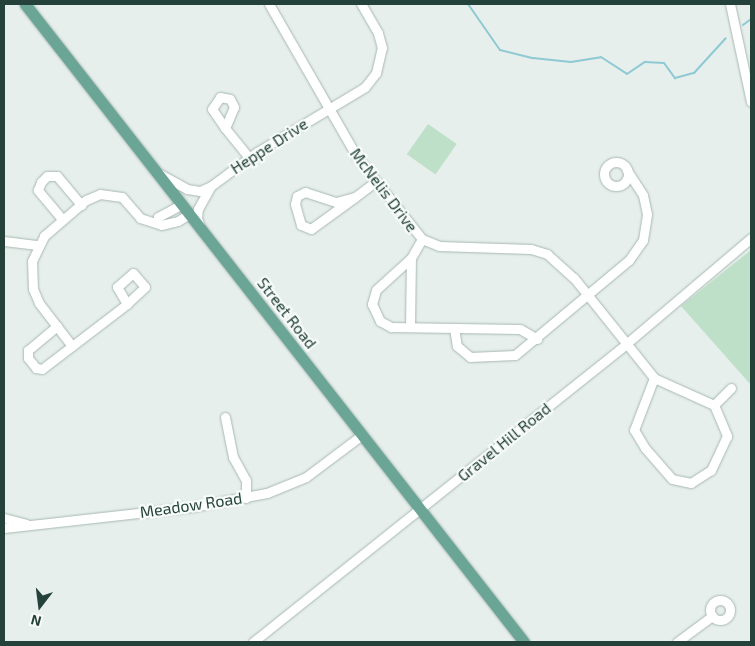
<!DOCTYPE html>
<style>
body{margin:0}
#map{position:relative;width:755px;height:646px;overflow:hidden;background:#e6efeb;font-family:"Exo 2",sans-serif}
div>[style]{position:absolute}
.green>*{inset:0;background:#bfe0c8;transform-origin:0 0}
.stream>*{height:2px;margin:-1px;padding:0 1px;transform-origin:1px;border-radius:1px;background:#8ec9d4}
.roads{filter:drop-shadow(0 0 1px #a8b8b2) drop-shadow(0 0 1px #a8b8b2)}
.minor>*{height:9px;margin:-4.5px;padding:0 4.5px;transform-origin:4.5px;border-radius:4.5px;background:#fff}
.minor>.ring{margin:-4.5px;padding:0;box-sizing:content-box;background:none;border:9px solid #fff;border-radius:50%}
.major>*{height:11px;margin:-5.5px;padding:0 5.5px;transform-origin:5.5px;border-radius:5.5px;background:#6aa596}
span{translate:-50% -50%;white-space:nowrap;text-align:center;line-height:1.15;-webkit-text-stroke:4.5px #f7fbf9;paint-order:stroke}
.street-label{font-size:16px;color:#24423a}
.frame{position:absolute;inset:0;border:5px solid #24423a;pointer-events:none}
.north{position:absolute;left:15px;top:581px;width:50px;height:50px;-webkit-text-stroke:4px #f7fbf9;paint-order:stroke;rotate:195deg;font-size:14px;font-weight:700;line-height:20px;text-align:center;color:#24423a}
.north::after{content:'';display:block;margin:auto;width:18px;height:22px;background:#24423a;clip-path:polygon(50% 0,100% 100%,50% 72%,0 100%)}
</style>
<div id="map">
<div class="green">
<i style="left:428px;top:124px;width:35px;height:37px;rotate:35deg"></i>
<i style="clip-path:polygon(751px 250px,751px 385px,681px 306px)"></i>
</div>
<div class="stream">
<i style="left:468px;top:4px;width:56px;rotate:55.2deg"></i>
<i style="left:500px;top:50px;width:34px;rotate:14deg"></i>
<i style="left:533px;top:58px;width:38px;rotate:6deg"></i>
<i style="left:571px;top:62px;width:30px;rotate:-9deg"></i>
<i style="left:601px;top:57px;width:31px;rotate:33deg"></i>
<i style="left:627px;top:74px;width:22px;rotate:-34deg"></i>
<i style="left:645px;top:62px;width:19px;rotate:3deg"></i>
<i style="left:664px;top:63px;width:19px;rotate:54deg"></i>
<i style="left:675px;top:78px;width:20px;rotate:-15deg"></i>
<i style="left:694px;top:73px;width:47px;rotate:-47.6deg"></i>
<i style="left:743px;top:25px;width:10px;rotate:-37deg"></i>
</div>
<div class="roads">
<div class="minor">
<i style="left:269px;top:4px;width:177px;rotate:60.1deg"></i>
<i style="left:357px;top:157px;width:105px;rotate:51.6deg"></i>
<i style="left:422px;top:239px;width:18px;rotate:22deg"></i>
<i style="left:439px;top:246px;width:92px;rotate:1.9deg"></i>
<i style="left:531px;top:249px;width:17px;rotate:17deg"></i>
<i style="left:547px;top:254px;width:36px;rotate:42deg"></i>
<i style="left:574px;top:278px;width:128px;rotate:51.3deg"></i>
<i style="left:654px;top:378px;width:66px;rotate:24.2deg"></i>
<i style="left:714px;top:405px;width:34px;rotate:67deg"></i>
<i style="left:727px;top:436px;width:38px;rotate:115deg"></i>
<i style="left:711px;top:470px;width:24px;rotate:147deg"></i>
<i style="left:691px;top:483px;width:19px;rotate:-168deg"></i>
<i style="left:672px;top:479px;width:41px;rotate:-131.1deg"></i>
<i style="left:645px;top:448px;width:21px;rotate:-121deg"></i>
<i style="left:634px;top:430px;width:56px;rotate:-69deg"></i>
<i style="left:730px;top:4px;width:100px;rotate:77.9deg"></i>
<i style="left:220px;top:97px;width:10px;rotate:11deg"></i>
<i style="left:230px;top:99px;width:9px;rotate:63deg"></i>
<i style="left:234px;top:107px;width:23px;rotate:113deg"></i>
<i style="left:225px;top:128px;width:23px;rotate:-124deg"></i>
<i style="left:212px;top:109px;width:14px;rotate:-56deg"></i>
<i style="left:225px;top:128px;width:38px;rotate:51deg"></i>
<i class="ring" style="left:604px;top:162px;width:15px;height:15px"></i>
<i style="left:160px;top:174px;width:31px;rotate:29deg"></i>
<i style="left:187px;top:189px;width:13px;rotate:9deg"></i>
<i style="left:200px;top:191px;width:12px;rotate:-24deg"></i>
<i style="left:211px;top:186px;width:57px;rotate:-36.5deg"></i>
<i style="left:257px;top:152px;width:126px;rotate:-31deg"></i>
<i style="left:365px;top:87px;width:18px;rotate:-52deg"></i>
<i style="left:376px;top:73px;width:26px;rotate:-77deg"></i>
<i style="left:382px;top:48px;width:16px;rotate:-105deg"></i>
<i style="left:378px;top:33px;width:34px;rotate:-120deg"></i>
<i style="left:305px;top:192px;width:33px;rotate:18deg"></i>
<i style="left:336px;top:202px;width:20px;rotate:-15deg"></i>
<i style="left:355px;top:197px;width:54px;rotate:144deg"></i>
<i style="left:311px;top:229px;width:11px;rotate:-158deg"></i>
<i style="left:301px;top:225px;width:22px;rotate:-106deg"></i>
<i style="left:295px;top:204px;width:8px;rotate:-76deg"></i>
<i style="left:297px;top:196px;width:9px;rotate:-27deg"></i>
<i style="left:355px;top:197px;width:26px;rotate:-37deg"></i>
<i style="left:62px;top:219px;width:38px;rotate:-130deg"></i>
<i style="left:38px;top:190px;width:9px;rotate:-69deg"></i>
<i style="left:41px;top:182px;width:8px;rotate:-45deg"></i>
<i style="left:47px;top:176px;width:10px"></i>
<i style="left:57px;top:176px;width:38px;rotate:50deg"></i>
<i style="left:157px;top:222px;width:5px;rotate:-79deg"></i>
<i style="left:158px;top:217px;width:27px;rotate:-28deg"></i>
<i style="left:200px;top:226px;width:9px;rotate:-111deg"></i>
<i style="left:197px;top:218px;width:9px;rotate:-84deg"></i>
<i style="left:198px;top:209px;width:26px;rotate:-61deg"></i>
<i style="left:422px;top:239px;width:22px;rotate:120deg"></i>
<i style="left:411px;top:258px;width:47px;rotate:137.6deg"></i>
<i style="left:376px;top:290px;width:15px;rotate:106deg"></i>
<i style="left:372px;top:304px;width:19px;rotate:65deg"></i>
<i style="left:380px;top:321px;width:13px;rotate:29deg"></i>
<i style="left:391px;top:327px;width:129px;rotate:0.9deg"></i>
<i style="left:520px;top:329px;width:20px;rotate:30deg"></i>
<i style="left:4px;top:241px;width:34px;rotate:7deg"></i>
<i style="left:133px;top:273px;width:18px;rotate:49deg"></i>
<i style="left:145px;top:287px;width:25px;rotate:137deg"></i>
<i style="left:127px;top:304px;width:20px;rotate:-120deg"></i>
<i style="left:117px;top:287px;width:21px;rotate:-41deg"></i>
<i style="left:57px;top:326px;width:38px;rotate:140deg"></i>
<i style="left:28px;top:350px;width:8px;rotate:90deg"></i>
<i style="left:28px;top:358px;width:13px;rotate:51deg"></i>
<i style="left:36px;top:368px;width:6px;rotate:9deg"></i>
<i style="left:42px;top:369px;width:107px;rotate:-37.4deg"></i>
<i style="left:410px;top:327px;width:69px;rotate:-89.2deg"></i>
<i style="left:454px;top:328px;width:18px;rotate:81deg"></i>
<i style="left:457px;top:346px;width:17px;rotate:40deg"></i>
<i style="left:470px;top:357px;width:45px;rotate:-2.5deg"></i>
<i style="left:515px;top:355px;width:148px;rotate:-39.8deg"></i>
<i style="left:629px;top:260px;width:24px;rotate:-55deg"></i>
<i style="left:643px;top:240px;width:26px;rotate:-81deg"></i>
<i style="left:647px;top:214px;width:19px;rotate:-102deg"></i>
<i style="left:643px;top:195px;width:30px;rotate:-123deg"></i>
<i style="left:72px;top:346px;width:54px;rotate:-127.5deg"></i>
<i style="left:39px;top:303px;width:15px;rotate:-113deg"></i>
<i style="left:33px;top:289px;width:28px;rotate:-92deg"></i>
<i style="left:32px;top:261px;width:28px;rotate:-64deg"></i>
<i style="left:44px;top:236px;width:55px;rotate:-40.6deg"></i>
<i style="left:86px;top:200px;width:15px;rotate:-23deg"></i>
<i style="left:100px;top:194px;width:22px;rotate:8deg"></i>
<i style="left:122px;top:197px;width:28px;rotate:49deg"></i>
<i style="left:140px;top:218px;width:22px;rotate:18deg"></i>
<i style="left:161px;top:225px;width:17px;rotate:-13deg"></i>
<i style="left:178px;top:221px;width:13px;rotate:-32deg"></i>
<i style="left:714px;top:405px;width:24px;rotate:-45deg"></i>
<i style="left:225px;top:417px;width:41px;rotate:78.7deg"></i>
<i style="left:233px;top:457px;width:26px;rotate:61deg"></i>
<i style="left:246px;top:480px;width:18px;rotate:90deg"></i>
<i style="left:4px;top:518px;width:23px;rotate:15deg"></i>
<i style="left:4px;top:528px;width:189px;rotate:-6.4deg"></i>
<i style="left:192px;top:507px;width:76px;rotate:-10.6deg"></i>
<i style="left:267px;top:493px;width:42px;rotate:-22.3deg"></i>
<i style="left:306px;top:477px;width:70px;rotate:-36.9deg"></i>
<i class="ring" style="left:710px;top:600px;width:11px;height:11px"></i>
<i style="left:253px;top:642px;width:477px;rotate:-38.6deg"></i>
<i style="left:626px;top:344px;width:164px;rotate:-40.3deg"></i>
<i style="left:677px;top:642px;width:44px;rotate:-36.6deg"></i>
</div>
<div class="major">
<i style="left:25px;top:4px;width:810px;rotate:51.97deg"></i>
</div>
</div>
<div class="street-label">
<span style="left:269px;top:146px;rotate:-33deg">Heppe Drive</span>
<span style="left:384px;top:190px;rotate:53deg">McNelis Drive</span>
<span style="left:287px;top:313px;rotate:52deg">Street Road</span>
<span style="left:504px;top:442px;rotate:-39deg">Gravel Hill Road</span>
<span style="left:191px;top:505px;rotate:-8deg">Meadow Road</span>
</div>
<div class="frame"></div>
<div class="north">N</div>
</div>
